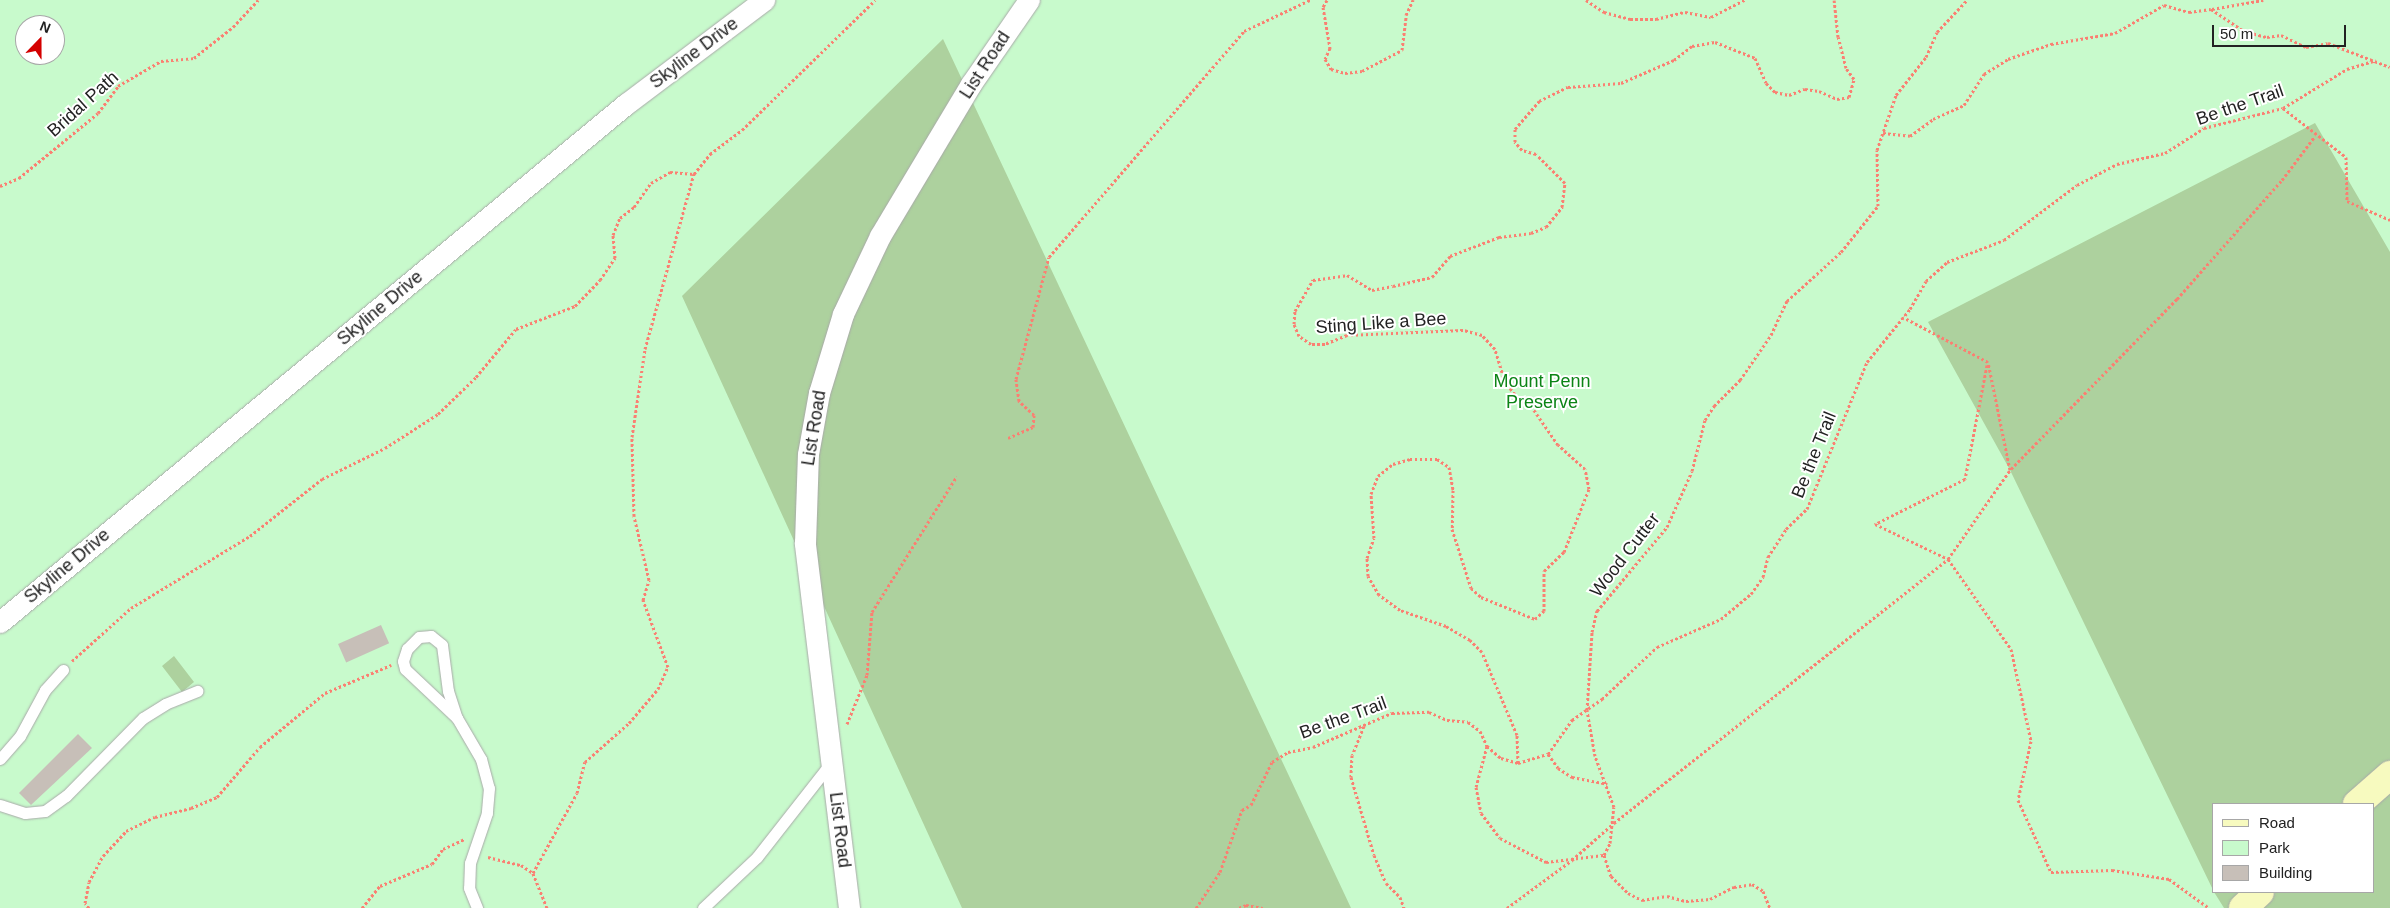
<!DOCTYPE html>
<style>
body{margin:0}
#map{position:relative;width:2390px;height:908px;overflow:hidden;background:#f2efe9;font-family:Helvetica,sans-serif}
div>[style]{position:absolute}
.forest>*{inset:0;background:#add19e}
.park>*{inset:0;background:#c8facc}
.building>*{inset:0;background:#c7bfb8;transform-origin:0 0}
.path>*{height:3px;margin-top:-1.5px;transform-origin:0;background:repeating-linear-gradient(90deg,#fa8072 0 2.5px,transparent 0 5px)}
.roads{filter:drop-shadow(0 0 1px #a9a9a9) drop-shadow(0 0 1px #a9a9a9)}
.lane>*{height:11px;margin:-5.5px;padding:0 5.5px;transform-origin:5.5px;border-radius:5.5px;background:#fff}
.street>*{height:21px;margin:-10.5px;padding:0 10.5px;transform-origin:10.5px;border-radius:10.5px;background:#fff}
.secondary>*{height:28px;margin:-14px;padding:0 14px;transform-origin:14px;border-radius:14px;background:#f7fabf}
span{translate:-50% -50%;white-space:nowrap;text-align:center;line-height:1.15;-webkit-text-stroke:4px #fff;paint-order:stroke}
.street-label{font-size:18px;color:#222}
.park-label{font-size:18px;color:#0c8416}
.legend{position:absolute;left:2212px;top:803px;width:162px;height:90px;box-sizing:border-box;background:#fff;border:1px solid #a7a7a7;margin:0;padding:6px 9px;list-style:none;font-size:15px;color:#222}
.legend li{display:flex;align-items:center;gap:10px;height:25px}
.legend b{width:25px;border:1px solid #a7a7a7}
.north{position:absolute;left:15px;top:15px;width:50px;height:50px;box-sizing:border-box;background:#fff;border:1px solid #a7a7a7;border-radius:50%;rotate:22deg;font-size:14px;font-weight:700;line-height:20px;text-align:center;color:#222}
.north::after{content:'';display:block;margin:auto;width:18px;height:22px;background:#d40000;clip-path:polygon(50% 0,100% 100%,50% 72%,0 100%)}
.scale{position:absolute;left:2212px;top:25px;width:134px;height:22px;box-sizing:border-box;border:2px solid #222;border-top:0;padding-left:6px;font-size:15px;line-height:18px;white-space:nowrap;color:#222;-webkit-text-stroke:4px #fff;paint-order:stroke}
</style>
<div id="map">
<div class="forest">
<i style="clip-path:polygon(evenodd,0 0,2390px 0,2390px 908px,0 908px,0 0,25px 25px,55px 25px,55px 55px,25px 55px,25px 25px,0 0,2214px 804px,2374px 804px,2374px 892px,2214px 892px,2214px 804px)"></i>
</div>
<div class="park">
<i style="clip-path:polygon(evenodd,0 0,2390px 0,2390px 252px,2315px 123px,1928px 322px,2010px 470px,2214px 892px,2224px 908px,1351px 908px,943px 39px,682px 296px,962px 908px,0 908px,0 0,25px 25px,55px 25px,55px 55px,25px 55px,25px 25px,0 0,174px 656px,194px 682px,182px 692px,162px 666px,174px 656px)"></i>
</div>
<div class="building">
<i style="left:381px;top:625px;width:20px;height:47px;rotate:66deg"></i>
<i style="clip-path:polygon(78px 734px,92px 748px,31px 805px,19px 793px)"></i>
</div>
<div class="path">
<i style="left:1327px;top:0;width:8px;rotate:120deg"></i>
<i style="left:1323px;top:7px;width:42px;rotate:80.3deg"></i>
<i style="left:1330px;top:48px;width:12px;rotate:114deg"></i>
<i style="left:1325px;top:59px;width:12px;rotate:59deg"></i>
<i style="left:1331px;top:69px;width:15px;rotate:16deg"></i>
<i style="left:1345px;top:73px;width:17px;rotate:-7deg"></i>
<i style="left:1362px;top:71px;width:45px;rotate:-27.7deg"></i>
<i style="left:1402px;top:50px;width:35px;rotate:-83deg"></i>
<i style="left:1406px;top:15px;width:17px;rotate:-65deg"></i>
<i style="left:1586px;top:0;width:22px;rotate:34deg"></i>
<i style="left:1604px;top:12px;width:27px;rotate:15deg"></i>
<i style="left:1630px;top:19px;width:26px"></i>
<i style="left:1656px;top:19px;width:30px;rotate:-14deg"></i>
<i style="left:1685px;top:12px;width:26px;rotate:11deg"></i>
<i style="left:1711px;top:17px;width:38px;rotate:-27deg"></i>
<i style="left:2212px;top:9px;width:52px;rotate:-10deg"></i>
<i style="left:2283px;top:108px;width:80px;rotate:37.9deg"></i>
<i style="left:2346px;top:157px;width:44px;rotate:88.7deg"></i>
<i style="left:2347px;top:201px;width:47px;rotate:23.8deg"></i>
<i style="left:1883px;top:133px;width:27px;rotate:6deg"></i>
<i style="left:1910px;top:136px;width:29px;rotate:-36deg"></i>
<i style="left:1933px;top:119px;width:34px;rotate:-24deg"></i>
<i style="left:1964px;top:105px;width:37px;rotate:-57deg"></i>
<i style="left:1984px;top:74px;width:28px;rotate:-32deg"></i>
<i style="left:2008px;top:59px;width:46px;rotate:-19.2deg"></i>
<i style="left:2051px;top:44px;width:65px;rotate:-9.8deg"></i>
<i style="left:2115px;top:33px;width:56px;rotate:-29.7deg"></i>
<i style="left:2164px;top:5px;width:26px;rotate:16deg"></i>
<i style="left:2189px;top:12px;width:22px;rotate:-8deg"></i>
<i style="left:2211px;top:9px;width:40px;rotate:34deg"></i>
<i style="left:2244px;top:31px;width:24px;rotate:15deg"></i>
<i style="left:2267px;top:37px;width:14px;rotate:-8deg"></i>
<i style="left:2281px;top:35px;width:28px;rotate:26deg"></i>
<i style="left:2306px;top:47px;width:22px;rotate:-10deg"></i>
<i style="left:2328px;top:43px;width:66px;rotate:21.2deg"></i>
<i style="left:0;top:186px;width:21px;rotate:-23deg"></i>
<i style="left:19px;top:178px;width:102px;rotate:-39.4deg"></i>
<i style="left:98px;top:113px;width:34px;rotate:-53deg"></i>
<i style="left:118px;top:86px;width:50px;rotate:-30.2deg"></i>
<i style="left:161px;top:61px;width:33px;rotate:-5deg"></i>
<i style="left:194px;top:58px;width:50px;rotate:-38.5deg"></i>
<i style="left:233px;top:27px;width:37px;rotate:-47deg"></i>
<i style="left:1987px;top:365px;width:116px;rotate:100.9deg"></i>
<i style="left:1965px;top:479px;width:101px;rotate:153.4deg"></i>
<i style="left:1875px;top:524px;width:81px;rotate:25.6deg"></i>
<i style="left:1948px;top:559px;width:110px;rotate:55deg"></i>
<i style="left:2011px;top:649px;width:94px;rotate:77.7deg"></i>
<i style="left:2031px;top:741px;width:60px;rotate:102.4deg"></i>
<i style="left:2018px;top:800px;width:79px;rotate:65.4deg"></i>
<i style="left:2051px;top:872px;width:61px;rotate:-1.9deg"></i>
<i style="left:2112px;top:870px;width:58px;rotate:9deg"></i>
<i style="left:2169px;top:879px;width:49px;rotate:35.9deg"></i>
<i style="left:1008px;top:438px;width:27px;rotate:-24deg"></i>
<i style="left:1033px;top:427px;width:12px;rotate:-85deg"></i>
<i style="left:1034px;top:415px;width:21px;rotate:-137deg"></i>
<i style="left:1019px;top:401px;width:22px;rotate:-98deg"></i>
<i style="left:1016px;top:379px;width:126px;rotate:-74.9deg"></i>
<i style="left:1049px;top:257px;width:298px;rotate:-49.2deg"></i>
<i style="left:1244px;top:31px;width:73px;rotate:-25.2deg"></i>
<i style="left:2011px;top:469px;width:238px;rotate:-45.7deg"></i>
<i style="left:2177px;top:299px;width:159px;rotate:-48.6deg"></i>
<i style="left:2282px;top:180px;width:55px;rotate:-53.1deg"></i>
<i style="left:72px;top:661px;width:79px;rotate:-41.9deg"></i>
<i style="left:131px;top:608px;width:139px;rotate:-31.2deg"></i>
<i style="left:250px;top:536px;width:92px;rotate:-38.4deg"></i>
<i style="left:322px;top:479px;width:70px;rotate:-26.2deg"></i>
<i style="left:385px;top:448px;width:63px;rotate:-32.7deg"></i>
<i style="left:438px;top:414px;width:53px;rotate:-44.2deg"></i>
<i style="left:476px;top:377px;width:62px;rotate:-50.2deg"></i>
<i style="left:516px;top:329px;width:63px;rotate:-21.3deg"></i>
<i style="left:575px;top:306px;width:36px;rotate:-46deg"></i>
<i style="left:600px;top:280px;width:27px;rotate:-56deg"></i>
<i style="left:615px;top:258px;width:23px;rotate:-95deg"></i>
<i style="left:613px;top:235px;width:18px;rotate:-68deg"></i>
<i style="left:620px;top:218px;width:18px;rotate:-38deg"></i>
<i style="left:634px;top:207px;width:29px;rotate:-55deg"></i>
<i style="left:651px;top:183px;width:22px;rotate:-30deg"></i>
<i style="left:670px;top:172px;width:24px;rotate:5deg"></i>
<i style="left:847px;top:724px;width:53px;rotate:-67.8deg"></i>
<i style="left:867px;top:675px;width:63px;rotate:-85.5deg"></i>
<i style="left:872px;top:612px;width:160px;rotate:-58deg"></i>
<i style="left:1364px;top:726px;width:31px;rotate:112deg"></i>
<i style="left:1352px;top:755px;width:22px;rotate:93deg"></i>
<i style="left:1351px;top:777px;width:81px;rotate:73.6deg"></i>
<i style="left:1374px;top:855px;width:30px;rotate:67deg"></i>
<i style="left:1386px;top:883px;width:20px;rotate:45deg"></i>
<i style="left:1400px;top:897px;width:12px;rotate:70deg"></i>
<i style="left:1487px;top:746px;width:42px;rotate:105deg"></i>
<i style="left:1476px;top:787px;width:26px;rotate:79deg"></i>
<i style="left:1481px;top:813px;width:31px;rotate:53deg"></i>
<i style="left:1500px;top:838px;width:52px;rotate:27.6deg"></i>
<i style="left:1546px;top:862px;width:58px;rotate:-6.9deg"></i>
<i style="left:1604px;top:855px;width:13px;rotate:-63deg"></i>
<i style="left:1610px;top:843px;width:36px;rotate:-84deg"></i>
<i style="left:1614px;top:807px;width:54px;rotate:-110.4deg"></i>
<i style="left:1595px;top:756px;width:47px;rotate:-99.9deg"></i>
<i style="left:1587px;top:710px;width:78px;rotate:-86.3deg"></i>
<i style="left:1592px;top:632px;width:22px;rotate:-77deg"></i>
<i style="left:1597px;top:611px;width:109px;rotate:-50.2deg"></i>
<i style="left:1667px;top:527px;width:61px;rotate:-65.9deg"></i>
<i style="left:1692px;top:471px;width:53px;rotate:-75.7deg"></i>
<i style="left:1705px;top:420px;width:17px;rotate:-57deg"></i>
<i style="left:1714px;top:406px;width:37px;rotate:-45deg"></i>
<i style="left:1740px;top:380px;width:55px;rotate:-55.4deg"></i>
<i style="left:1771px;top:335px;width:38px;rotate:-65deg"></i>
<i style="left:1787px;top:301px;width:73px;rotate:-42.2deg"></i>
<i style="left:1841px;top:252px;width:59px;rotate:-51.2deg"></i>
<i style="left:1878px;top:206px;width:56px;rotate:-91deg"></i>
<i style="left:1877px;top:150px;width:58px;rotate:-70.9deg"></i>
<i style="left:1896px;top:95px;width:48px;rotate:-51.7deg"></i>
<i style="left:1926px;top:57px;width:27px;rotate:-66deg"></i>
<i style="left:1937px;top:32px;width:44px;rotate:-46.8deg"></i>
<i style="left:1548px;top:754px;width:17px;rotate:54deg"></i>
<i style="left:1558px;top:768px;width:17px;rotate:33deg"></i>
<i style="left:1572px;top:777px;width:36px;rotate:11deg"></i>
<i style="left:1518px;top:763px;width:28px;rotate:-92deg"></i>
<i style="left:1517px;top:735px;width:90px;rotate:-112.9deg"></i>
<i style="left:1482px;top:652px;width:17px;rotate:-135deg"></i>
<i style="left:1470px;top:640px;width:28px;rotate:-150deg"></i>
<i style="left:1446px;top:626px;width:49px;rotate:-160.8deg"></i>
<i style="left:1400px;top:610px;width:26px;rotate:-144deg"></i>
<i style="left:1379px;top:595px;width:22px;rotate:-120deg"></i>
<i style="left:1368px;top:576px;width:18px;rotate:-93deg"></i>
<i style="left:1367px;top:558px;width:21px;rotate:-71deg"></i>
<i style="left:1374px;top:538px;width:44px;rotate:-93.9deg"></i>
<i style="left:1371px;top:494px;width:19px;rotate:-69deg"></i>
<i style="left:1378px;top:476px;width:19px;rotate:-39deg"></i>
<i style="left:1393px;top:464px;width:18px;rotate:-16deg"></i>
<i style="left:1410px;top:459px;width:27px"></i>
<i style="left:1437px;top:459px;width:14px;rotate:34deg"></i>
<i style="left:1449px;top:467px;width:23px;rotate:80deg"></i>
<i style="left:1453px;top:490px;width:39px;rotate:91deg"></i>
<i style="left:1452px;top:529px;width:62px;rotate:72.1deg"></i>
<i style="left:1471px;top:588px;width:13px;rotate:42deg"></i>
<i style="left:1481px;top:597px;width:58px;rotate:22.2deg"></i>
<i style="left:1535px;top:619px;width:12px;rotate:-42deg"></i>
<i style="left:1544px;top:611px;width:40px;rotate:-90deg"></i>
<i style="left:1544px;top:571px;width:28px;rotate:-44deg"></i>
<i style="left:1564px;top:552px;width:68px;rotate:-68.4deg"></i>
<i style="left:1589px;top:489px;width:20px;rotate:-101deg"></i>
<i style="left:1585px;top:469px;width:36px;rotate:-138deg"></i>
<i style="left:1558px;top:445px;width:46px;rotate:-124.4deg"></i>
<i style="left:1532px;top:407px;width:17px;rotate:-147deg"></i>
<i style="left:1518px;top:398px;width:21px;rotate:-129deg"></i>
<i style="left:1505px;top:382px;width:34px;rotate:-107deg"></i>
<i style="left:1495px;top:349px;width:19px;rotate:-133deg"></i>
<i style="left:1482px;top:335px;width:20px;rotate:-165deg"></i>
<i style="left:1463px;top:330px;width:116px;rotate:177.5deg"></i>
<i style="left:1347px;top:335px;width:24px;rotate:158deg"></i>
<i style="left:1325px;top:344px;width:14px;rotate:180deg"></i>
<i style="left:1311px;top:344px;width:14px;rotate:-146deg"></i>
<i style="left:1299px;top:336px;width:13px;rotate:-113deg"></i>
<i style="left:1294px;top:324px;width:13px;rotate:-86deg"></i>
<i style="left:1295px;top:311px;width:36px;rotate:-60deg"></i>
<i style="left:1313px;top:280px;width:34px;rotate:-8deg"></i>
<i style="left:1347px;top:275px;width:29px;rotate:31deg"></i>
<i style="left:1372px;top:290px;width:21px;rotate:-11deg"></i>
<i style="left:1393px;top:286px;width:40px;rotate:-13deg"></i>
<i style="left:1432px;top:277px;width:28px;rotate:-49deg"></i>
<i style="left:1450px;top:256px;width:53px;rotate:-21.2deg"></i>
<i style="left:1499px;top:237px;width:32px;rotate:-7deg"></i>
<i style="left:1531px;top:233px;width:16px;rotate:-22deg"></i>
<i style="left:1546px;top:227px;width:26px;rotate:-51deg"></i>
<i style="left:1562px;top:207px;width:24px;rotate:-83deg"></i>
<i style="left:1565px;top:183px;width:41px;rotate:-135deg"></i>
<i style="left:1536px;top:154px;width:15px;rotate:-164deg"></i>
<i style="left:1522px;top:150px;width:11px;rotate:-131deg"></i>
<i style="left:1515px;top:142px;width:13px;rotate:-90deg"></i>
<i style="left:1515px;top:129px;width:37px;rotate:-49deg"></i>
<i style="left:1539px;top:101px;width:32px;rotate:-26deg"></i>
<i style="left:1568px;top:87px;width:53px;rotate:-4.3deg"></i>
<i style="left:1621px;top:83px;width:58px;rotate:-23.5deg"></i>
<i style="left:1674px;top:60px;width:23px;rotate:-38deg"></i>
<i style="left:1692px;top:46px;width:23px;rotate:-10deg"></i>
<i style="left:1715px;top:42px;width:43px;rotate:21.8deg"></i>
<i style="left:1755px;top:58px;width:27px;rotate:66deg"></i>
<i style="left:1766px;top:83px;width:13px;rotate:45deg"></i>
<i style="left:1775px;top:92px;width:14px;rotate:12deg"></i>
<i style="left:1789px;top:95px;width:17px;rotate:-21deg"></i>
<i style="left:1805px;top:89px;width:14px;rotate:8deg"></i>
<i style="left:1819px;top:91px;width:20px;rotate:24deg"></i>
<i style="left:1837px;top:99px;width:12px;rotate:-9deg"></i>
<i style="left:1849px;top:97px;width:19px;rotate:-74deg"></i>
<i style="left:1854px;top:79px;width:14px;rotate:-126deg"></i>
<i style="left:1846px;top:68px;width:32px;rotate:-104deg"></i>
<i style="left:1838px;top:37px;width:37px;rotate:-96deg"></i>
<i style="left:1604px;top:855px;width:22px;rotate:72deg"></i>
<i style="left:1611px;top:876px;width:24px;rotate:45deg"></i>
<i style="left:1628px;top:893px;width:16px;rotate:27deg"></i>
<i style="left:1642px;top:900px;width:25px;rotate:-9deg"></i>
<i style="left:1667px;top:896px;width:20px;rotate:15deg"></i>
<i style="left:1686px;top:901px;width:24px;rotate:-5deg"></i>
<i style="left:1710px;top:899px;width:27px;rotate:-27deg"></i>
<i style="left:1734px;top:887px;width:18px;rotate:-9deg"></i>
<i style="left:1752px;top:884px;width:13px;rotate:32deg"></i>
<i style="left:1763px;top:891px;width:18px;rotate:68deg"></i>
<i style="left:488px;top:857px;width:34px;rotate:14deg"></i>
<i style="left:521px;top:865px;width:14px;rotate:34deg"></i>
<i style="left:89px;top:908px;width:6px;rotate:-129deg"></i>
<i style="left:85px;top:903px;width:21px;rotate:-79deg"></i>
<i style="left:89px;top:882px;width:30px;rotate:-62deg"></i>
<i style="left:103px;top:856px;width:34px;rotate:-47deg"></i>
<i style="left:126px;top:831px;width:32px;rotate:-26deg"></i>
<i style="left:155px;top:817px;width:37px;rotate:-14deg"></i>
<i style="left:191px;top:808px;width:28px;rotate:-23deg"></i>
<i style="left:217px;top:797px;width:66px;rotate:-49.3deg"></i>
<i style="left:260px;top:747px;width:85px;rotate:-39.7deg"></i>
<i style="left:325px;top:693px;width:72px;rotate:-23deg"></i>
<i style="left:362px;top:908px;width:28px;rotate:-51deg"></i>
<i style="left:380px;top:886px;width:56px;rotate:-22.9deg"></i>
<i style="left:432px;top:864px;width:19px;rotate:-54deg"></i>
<i style="left:443px;top:849px;width:23px;rotate:-25deg"></i>
<i style="left:547px;top:908px;width:38px;rotate:-112deg"></i>
<i style="left:533px;top:873px;width:91px;rotate:-61.2deg"></i>
<i style="left:577px;top:793px;width:32px;rotate:-76deg"></i>
<i style="left:585px;top:762px;width:59px;rotate:-41.6deg"></i>
<i style="left:629px;top:723px;width:45px;rotate:-49.5deg"></i>
<i style="left:658px;top:689px;width:24px;rotate:-66deg"></i>
<i style="left:668px;top:667px;width:72px;rotate:-110.5deg"></i>
<i style="left:643px;top:600px;width:21px;rotate:-73deg"></i>
<i style="left:649px;top:580px;width:66px;rotate:-103.2deg"></i>
<i style="left:634px;top:516px;width:79px;rotate:-91.5deg"></i>
<i style="left:632px;top:437px;width:89px;rotate:-81.6deg"></i>
<i style="left:645px;top:349px;width:182px;rotate:-74.4deg"></i>
<i style="left:694px;top:174px;width:26px;rotate:-51deg"></i>
<i style="left:710px;top:154px;width:40px;rotate:-37deg"></i>
<i style="left:742px;top:130px;width:186px;rotate:-44.3deg"></i>
<i style="left:1196px;top:908px;width:43px;rotate:-56.3deg"></i>
<i style="left:1220px;top:872px;width:66px;rotate:-70.5deg"></i>
<i style="left:1242px;top:810px;width:10px;rotate:-29deg"></i>
<i style="left:1251px;top:805px;width:48px;rotate:-64deg"></i>
<i style="left:1272px;top:762px;width:19px;rotate:-32deg"></i>
<i style="left:1288px;top:752px;width:25px;rotate:-11deg"></i>
<i style="left:1313px;top:747px;width:86px;rotate:-23.3deg"></i>
<i style="left:1392px;top:713px;width:37px;rotate:-2deg"></i>
<i style="left:1429px;top:712px;width:20px;rotate:24deg"></i>
<i style="left:1447px;top:720px;width:21px;rotate:5deg"></i>
<i style="left:1468px;top:722px;width:15px;rotate:37deg"></i>
<i style="left:1480px;top:731px;width:17px;rotate:65deg"></i>
<i style="left:1487px;top:746px;width:18px;rotate:41deg"></i>
<i style="left:1501px;top:758px;width:18px;rotate:16deg"></i>
<i style="left:1518px;top:763px;width:31px;rotate:-17deg"></i>
<i style="left:1548px;top:754px;width:42px;rotate:-54.8deg"></i>
<i style="left:1572px;top:720px;width:37px;rotate:-35deg"></i>
<i style="left:1602px;top:699px;width:76px;rotate:-43.4deg"></i>
<i style="left:1657px;top:647px;width:70px;rotate:-23.6deg"></i>
<i style="left:1721px;top:619px;width:39px;rotate:-40deg"></i>
<i style="left:1751px;top:594px;width:21px;rotate:-55deg"></i>
<i style="left:1763px;top:577px;width:21px;rotate:-76deg"></i>
<i style="left:1768px;top:557px;width:33px;rotate:-57deg"></i>
<i style="left:1786px;top:529px;width:29px;rotate:-44deg"></i>
<i style="left:1807px;top:509px;width:159px;rotate:-67.8deg"></i>
<i style="left:1867px;top:362px;width:68px;rotate:-50.9deg"></i>
<i style="left:1910px;top:309px;width:32px;rotate:-60deg"></i>
<i style="left:1926px;top:281px;width:28px;rotate:-42deg"></i>
<i style="left:1947px;top:262px;width:61px;rotate:-21.1deg"></i>
<i style="left:2004px;top:240px;width:91px;rotate:-37deg"></i>
<i style="left:2077px;top:185px;width:45px;rotate:-27.7deg"></i>
<i style="left:2117px;top:164px;width:49px;rotate:-12.9deg"></i>
<i style="left:2165px;top:153px;width:46px;rotate:-32.7deg"></i>
<i style="left:2204px;top:128px;width:81px;rotate:-14.2deg"></i>
<i style="left:2283px;top:108px;width:75px;rotate:-31.4deg"></i>
<i style="left:2347px;top:69px;width:30px;rotate:-17deg"></i>
<i style="left:1239px;top:908px;width:8px;rotate:-23deg"></i>
<i style="left:1246px;top:905px;width:17px;rotate:10deg"></i>
<i style="left:1507px;top:908px;width:81px;rotate:-36.4deg"></i>
<i style="left:1572px;top:860px;width:56px;rotate:-41.4deg"></i>
<i style="left:1614px;top:823px;width:426px;rotate:-38.3deg"></i>
<i style="left:1948px;top:559px;width:108px;rotate:-55.1deg"></i>
<i style="left:2010px;top:470px;width:110px;rotate:-101.5deg"></i>
<i style="left:1988px;top:362px;width:96px;rotate:-152.1deg"></i>
</div>
<div class="roads">
<div class="lane">
<i style="left:457px;top:718px;width:71px;rotate:-136.7deg"></i>
<i style="left:405px;top:669px;width:8px;rotate:-104deg"></i>
<i style="left:403px;top:661px;width:13px;rotate:-72deg"></i>
<i style="left:407px;top:649px;width:17px;rotate:-45deg"></i>
<i style="left:419px;top:637px;width:12px;rotate:-5deg"></i>
<i style="left:431px;top:636px;width:14px;rotate:39deg"></i>
<i style="left:442px;top:645px;width:46px;rotate:82.6deg"></i>
<i style="left:448px;top:691px;width:28px;rotate:72deg"></i>
<i style="left:457px;top:718px;width:48px;rotate:59.7deg"></i>
<i style="left:481px;top:759px;width:30px;rotate:75deg"></i>
<i style="left:489px;top:788px;width:25px;rotate:95deg"></i>
<i style="left:487px;top:813px;width:53px;rotate:108.8deg"></i>
<i style="left:470px;top:863px;width:25px;rotate:92deg"></i>
<i style="left:469px;top:888px;width:22px;rotate:68deg"></i>
<i style="left:0;top:759px;width:30px;rotate:-49deg"></i>
<i style="left:20px;top:736px;width:52px;rotate:-61.5deg"></i>
<i style="left:45px;top:690px;width:27px;rotate:-48deg"></i>
<i style="left:0;top:805px;width:26px;rotate:18deg"></i>
<i style="left:25px;top:813px;width:20px;rotate:-6deg"></i>
<i style="left:45px;top:811px;width:26px;rotate:-36deg"></i>
<i style="left:66px;top:796px;width:110px;rotate:-45.4deg"></i>
<i style="left:143px;top:718px;width:26px;rotate:-32deg"></i>
<i style="left:165px;top:704px;width:35px;rotate:-22deg"></i>
<i style="left:703px;top:908px;width:74px;rotate:-43.4deg"></i>
<i style="left:757px;top:857px;width:118px;rotate:-51.9deg"></i>
</div>
<div class="street">
<i style="left:0;top:622px;width:813px;rotate:-39.61deg"></i>
<i style="left:626px;top:104px;width:173px;rotate:-37deg"></i>
<i style="left:849px;top:908px;width:368px;rotate:-96.9deg"></i>
<i style="left:805px;top:543px;width:89px;rotate:-88.1deg"></i>
<i style="left:808px;top:454px;width:62px;rotate:-79.8deg"></i>
<i style="left:819px;top:393px;width:83px;rotate:-73.1deg"></i>
<i style="left:843px;top:314px;width:86px;rotate:-64.6deg"></i>
<i style="left:880px;top:236px;width:177px;rotate:-59.1deg"></i>
<i style="left:971px;top:84px;width:102px;rotate:-55.4deg"></i>
</div>
<div class="secondary">
<i style="left:2357px;top:804px;width:44px;rotate:-41.3deg"></i>
<i style="left:2243px;top:908px;width:23px;rotate:-43deg"></i>
</div>
</div>
<div class="street-label">
<span style="left:694px;top:53px;rotate:-37deg">Skyline Drive</span>
<span style="left:985px;top:65px;rotate:-57deg">List Road</span>
<span style="left:83px;top:104px;rotate:-42deg">Bridal Path</span>
<span style="left:2240px;top:105px;rotate:-19deg">Be the Trail</span>
<span style="left:380px;top:308px;rotate:-40deg">Skyline Drive</span>
<span style="left:1381px;top:323px;rotate:-4deg">Sting Like a Bee</span>
<span style="left:814px;top:428px;rotate:-81deg">List Road</span>
<span style="left:1814px;top:455px;rotate:-68deg">Be the Trail</span>
<span style="left:1625px;top:555px;rotate:-52deg">Wood Cutter</span>
<span style="left:67px;top:566px;rotate:-40deg">Skyline Drive</span>
<span style="left:1343px;top:718px;rotate:-20deg">Be the Trail</span>
<span style="left:840px;top:830px;rotate:83deg">List Road</span>
</div>
<div class="park-label">
<span style="left:1542px;top:392px">Mount Penn<br>Preserve</span>
</div>
<ul class="legend">
<li><b style="height:6px;background:#f7fabf"></b>Road</li>
<li><b style="height:14px;background:#c8facc"></b>Park</li>
<li><b style="height:14px;background:#c7bfb8"></b>Building</li>
</ul>
<div class="north">N</div>
<div class="scale">50 m</div>
</div>
